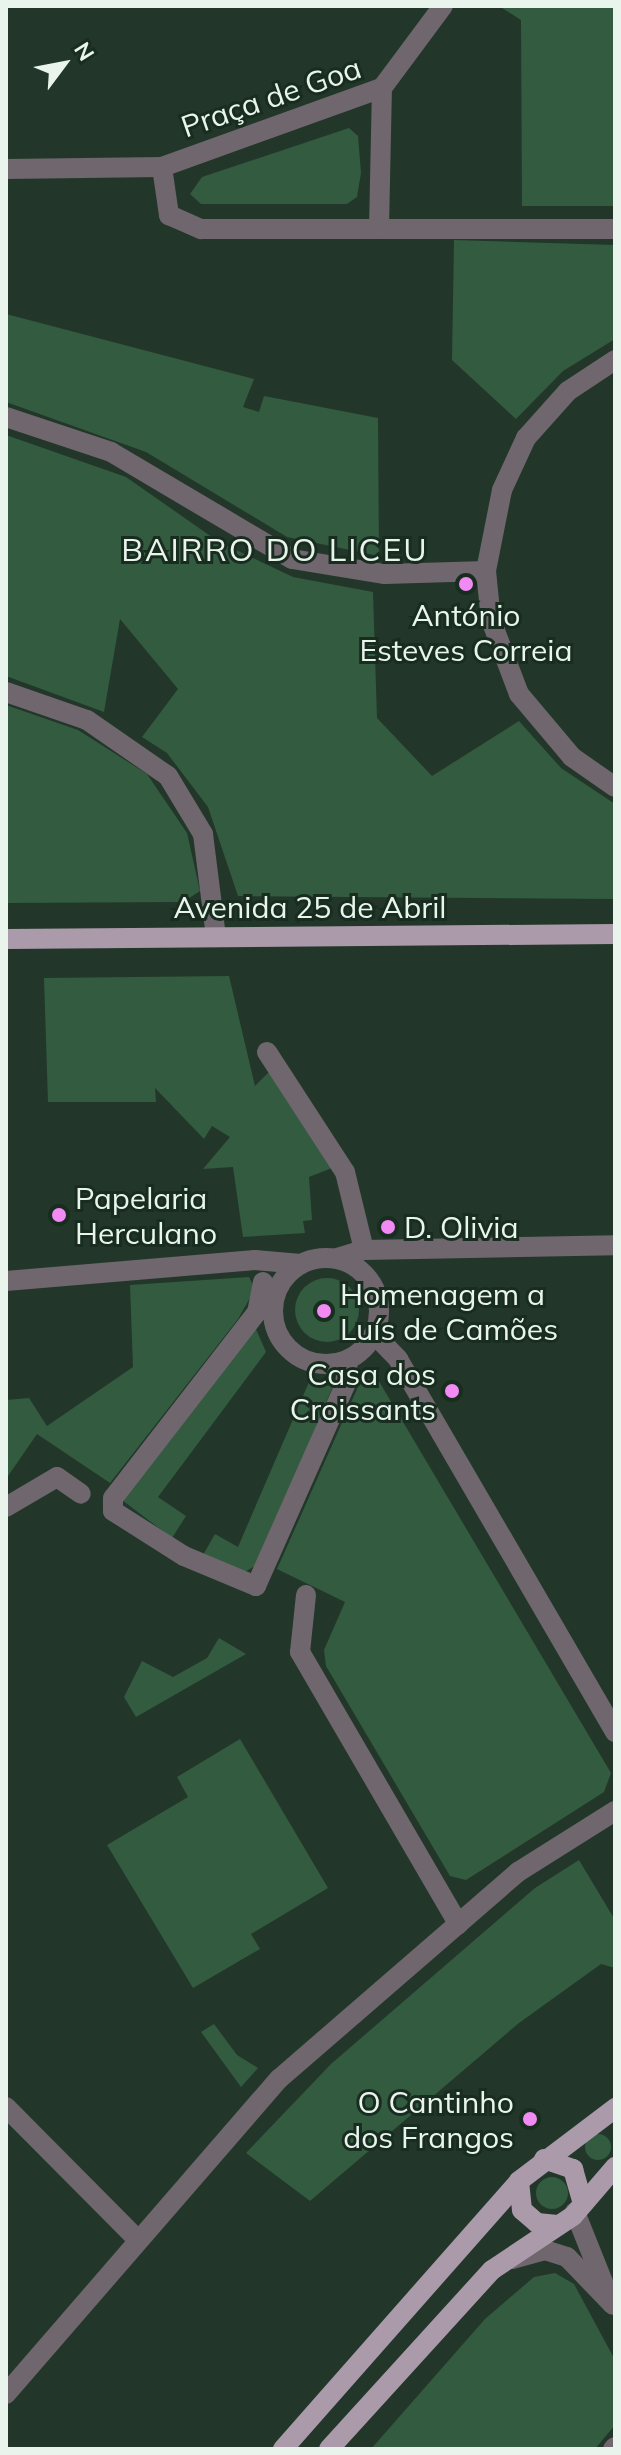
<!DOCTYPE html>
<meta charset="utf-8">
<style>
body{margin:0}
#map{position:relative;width:621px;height:2455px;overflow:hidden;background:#223729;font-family:Mulish,sans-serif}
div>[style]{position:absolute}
.green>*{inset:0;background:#325b40}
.round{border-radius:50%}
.minor>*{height:20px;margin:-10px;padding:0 10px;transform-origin:10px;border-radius:10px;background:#6f666e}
.minor>.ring{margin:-10px;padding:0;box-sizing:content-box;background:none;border:20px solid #6f666e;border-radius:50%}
.major>*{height:20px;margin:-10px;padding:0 10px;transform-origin:10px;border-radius:10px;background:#ab9aaa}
.dots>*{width:22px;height:22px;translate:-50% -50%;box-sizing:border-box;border:4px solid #182d1f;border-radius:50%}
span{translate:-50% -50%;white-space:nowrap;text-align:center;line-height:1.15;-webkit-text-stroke:6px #182d1f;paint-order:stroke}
.street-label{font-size:30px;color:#e9f5ec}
.poi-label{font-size:30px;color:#e9f5ec}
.left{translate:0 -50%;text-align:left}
.right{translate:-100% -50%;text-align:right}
.neighbourhood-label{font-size:32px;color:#e9f5ec;letter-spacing:2px}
.frame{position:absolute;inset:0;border:8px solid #e9f5ec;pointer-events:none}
.north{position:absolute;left:24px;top:24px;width:80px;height:80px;-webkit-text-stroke:6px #182d1f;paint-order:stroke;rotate:58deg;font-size:22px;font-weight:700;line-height:32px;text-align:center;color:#e9f5ec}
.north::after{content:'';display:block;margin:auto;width:28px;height:36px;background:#e9f5ec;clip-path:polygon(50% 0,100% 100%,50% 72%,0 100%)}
</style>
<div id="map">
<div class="green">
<i style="clip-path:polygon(499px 6px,615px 6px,615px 206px,522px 206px,521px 20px)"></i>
<i style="clip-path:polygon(349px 128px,358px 136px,361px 173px,357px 197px,347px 204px,201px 204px,190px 194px,202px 177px)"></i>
<i style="clip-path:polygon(454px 240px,615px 245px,615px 339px,563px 371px,516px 419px,452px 360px)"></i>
<i style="clip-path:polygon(6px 314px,254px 379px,243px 407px,259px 412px,264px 396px,378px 418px,379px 556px,287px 537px,146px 452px,6px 402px)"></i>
<i style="clip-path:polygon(6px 435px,126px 477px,219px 542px,293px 577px,373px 592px,377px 718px,432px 776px,519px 721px,561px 768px,615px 804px,615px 899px,238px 896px,208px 807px,167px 753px,142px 737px,178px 689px,120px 619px,104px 712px,6px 676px)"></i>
<i style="clip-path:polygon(6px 705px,78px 730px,147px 774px,187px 833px,200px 891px,183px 902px,6px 903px)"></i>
<i style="clip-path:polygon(229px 976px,255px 1086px,271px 1070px,332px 1168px,309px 1177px,312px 1220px,303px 1221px,305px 1233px,243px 1237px,233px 1167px,203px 1169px,230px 1137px,212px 1126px,204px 1139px,155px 1088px,156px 1102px,48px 1102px,44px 978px)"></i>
<i style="clip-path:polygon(249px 1277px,255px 1289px,238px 1319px,110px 1483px,37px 1434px,6px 1479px,6px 1400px,29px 1398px,47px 1426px,133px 1367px,130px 1285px)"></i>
<i class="round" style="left:295px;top:1278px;width:64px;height:64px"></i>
<i style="clip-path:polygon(255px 1327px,266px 1352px,158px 1497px,186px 1516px,172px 1538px,122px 1500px)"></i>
<i style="clip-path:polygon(377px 1378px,611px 1773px,604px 1792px,466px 1880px,450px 1876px,326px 1666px,324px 1650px,345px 1602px,277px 1569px,361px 1380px)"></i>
<i style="clip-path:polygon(309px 1382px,333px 1386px,258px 1564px,243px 1573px,203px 1555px,215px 1534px,238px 1547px)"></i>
<i style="clip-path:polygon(219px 1638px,246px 1654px,136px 1717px,124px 1697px,142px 1661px,173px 1677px,207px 1658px)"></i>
<i style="clip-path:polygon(240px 1739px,328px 1888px,251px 1934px,260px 1949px,193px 1988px,107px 1845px,188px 1797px,177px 1777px)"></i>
<i style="clip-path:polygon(579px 1860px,615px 1920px,615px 1968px,601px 1964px,519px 2023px,310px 2201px,246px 2153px,331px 2064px,535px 1888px)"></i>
<i style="clip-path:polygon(214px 2024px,237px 2055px,258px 2068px,241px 2087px,201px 2032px)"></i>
<i class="round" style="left:585px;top:2134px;width:26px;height:26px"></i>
<i class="round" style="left:536px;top:2177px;width:32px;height:32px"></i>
<i style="clip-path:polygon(555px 2273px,574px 2284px,615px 2360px,615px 2425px,595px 2449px,371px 2449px,485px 2319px,534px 2277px)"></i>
</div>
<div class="minor">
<i style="left:382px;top:88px;width:102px;rotate:-53.4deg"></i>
<i style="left:162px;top:167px;width:49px;rotate:81.7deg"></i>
<i style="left:169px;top:215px;width:35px;rotate:24deg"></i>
<i style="left:201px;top:229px;width:414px"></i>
<i style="left:6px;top:169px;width:156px;rotate:-0.7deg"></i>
<i style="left:162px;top:167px;width:234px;rotate:-19.8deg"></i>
<i style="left:379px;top:229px;width:141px;rotate:-88.8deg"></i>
<i style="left:615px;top:360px;width:56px;rotate:146.6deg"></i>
<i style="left:568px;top:391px;width:63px;rotate:131.8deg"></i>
<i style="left:526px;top:438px;width:57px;rotate:114.8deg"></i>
<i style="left:502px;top:490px;width:83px;rotate:101.2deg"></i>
<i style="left:486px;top:571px;width:49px;rotate:84.2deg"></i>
<i style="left:491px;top:620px;width:79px;rotate:69.3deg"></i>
<i style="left:519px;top:694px;width:82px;rotate:49.9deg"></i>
<i style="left:572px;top:757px;width:52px;rotate:34.9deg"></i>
<i style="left:6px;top:417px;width:111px;rotate:18.4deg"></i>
<i style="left:111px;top:452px;width:210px;rotate:30.6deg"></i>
<i style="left:292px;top:559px;width:94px;rotate:9.2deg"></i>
<i style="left:385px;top:574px;width:101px;rotate:-1.7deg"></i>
<i style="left:6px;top:692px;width:86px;rotate:19.1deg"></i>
<i style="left:87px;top:720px;width:98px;rotate:34.7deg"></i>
<i style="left:168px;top:776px;width:68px;rotate:58.9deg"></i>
<i style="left:203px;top:834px;width:104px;rotate:82.8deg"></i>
<i style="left:267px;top:1052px;width:143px;rotate:57deg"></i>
<i style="left:345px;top:1172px;width:80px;rotate:76.3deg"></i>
<i class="ring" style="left:273px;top:1258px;width:86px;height:86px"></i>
<i style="left:337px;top:1258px;width:28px;rotate:-17deg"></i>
<i style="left:364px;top:1250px;width:251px;rotate:-1.1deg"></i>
<i style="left:6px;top:1281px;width:250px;rotate:-4.8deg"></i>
<i style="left:255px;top:1260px;width:46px;rotate:5deg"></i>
<i style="left:263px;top:1282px;width:31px;rotate:101deg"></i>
<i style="left:257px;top:1312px;width:235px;rotate:127.7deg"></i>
<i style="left:113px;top:1498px;width:13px;rotate:90deg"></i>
<i style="left:113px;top:1511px;width:84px;rotate:32.4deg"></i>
<i style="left:184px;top:1556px;width:78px;rotate:22.6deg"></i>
<i style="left:256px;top:1586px;width:220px;rotate:-66.1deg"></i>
<i style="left:345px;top:1385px;width:26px;rotate:-83deg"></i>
<i style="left:374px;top:1334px;width:35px;rotate:46deg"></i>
<i style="left:398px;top:1359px;width:432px;rotate:59.8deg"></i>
<i style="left:6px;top:1507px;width:59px;rotate:-30.5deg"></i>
<i style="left:57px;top:1477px;width:29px;rotate:35deg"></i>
<i style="left:306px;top:1595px;width:57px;rotate:96deg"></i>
<i style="left:300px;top:1652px;width:315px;rotate:59.8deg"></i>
<i style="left:6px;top:2107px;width:187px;rotate:45.2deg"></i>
<i style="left:575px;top:2212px;width:81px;rotate:68.2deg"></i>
<i style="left:512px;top:2259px;width:34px;rotate:-15deg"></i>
<i style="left:545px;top:2250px;width:23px;rotate:18deg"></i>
<i style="left:567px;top:2257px;width:66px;rotate:46.2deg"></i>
<i style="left:6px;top:2394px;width:417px;rotate:-49.1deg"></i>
<i style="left:279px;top:2079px;width:316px;rotate:-40.9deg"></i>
<i style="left:518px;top:1872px;width:115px;rotate:-32.2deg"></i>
<i style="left:613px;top:2449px;width:3px;rotate:-45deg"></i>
</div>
<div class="major">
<i style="left:6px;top:939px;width:609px;rotate:-0.47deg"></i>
<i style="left:544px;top:2159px;width:31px;rotate:19deg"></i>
<i style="left:573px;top:2169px;width:33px;rotate:74deg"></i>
<i style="left:557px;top:2225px;width:20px;rotate:-174deg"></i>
<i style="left:537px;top:2223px;width:20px;rotate:-139deg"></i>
<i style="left:522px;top:2210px;width:29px;rotate:-96deg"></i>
<i style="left:519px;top:2181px;width:121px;rotate:-37.2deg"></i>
<i style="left:283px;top:2449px;width:357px;rotate:-48.6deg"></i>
<i style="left:329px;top:2449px;width:242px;rotate:-47.7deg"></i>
<i style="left:492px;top:2270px;width:97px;rotate:-33.7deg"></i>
<i style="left:573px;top:2216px;width:65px;rotate:-49.4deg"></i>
</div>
<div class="dots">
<i style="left:466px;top:584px;background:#f28af3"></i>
<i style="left:59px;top:1215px;background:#f28af3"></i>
<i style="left:388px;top:1227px;background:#f28af3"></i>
<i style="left:324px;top:1311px;background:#f28af3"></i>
<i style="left:452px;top:1391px;background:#f28af3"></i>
<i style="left:530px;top:2119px;background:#f28af3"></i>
</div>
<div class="street-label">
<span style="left:271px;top:97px;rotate:-19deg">Praça de Goa</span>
<span style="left:310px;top:907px">Avenida 25 de Abril</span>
</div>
<div class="poi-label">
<span style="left:466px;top:632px">António<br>Esteves Correia</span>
<span class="left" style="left:75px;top:1215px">Papelaria<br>Herculano</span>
<span class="left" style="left:404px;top:1227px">D. Olivia</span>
<span class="left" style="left:340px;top:1311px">Homenagem a<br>Luís de Camões</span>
<span class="right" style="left:436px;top:1391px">Casa dos<br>Croissants</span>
<span class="right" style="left:514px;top:2119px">O Cantinho<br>dos Frangos</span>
</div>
<div class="neighbourhood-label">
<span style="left:275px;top:549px">BAIRRO DO LICEU</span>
</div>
<div class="frame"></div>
<div class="north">N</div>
</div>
